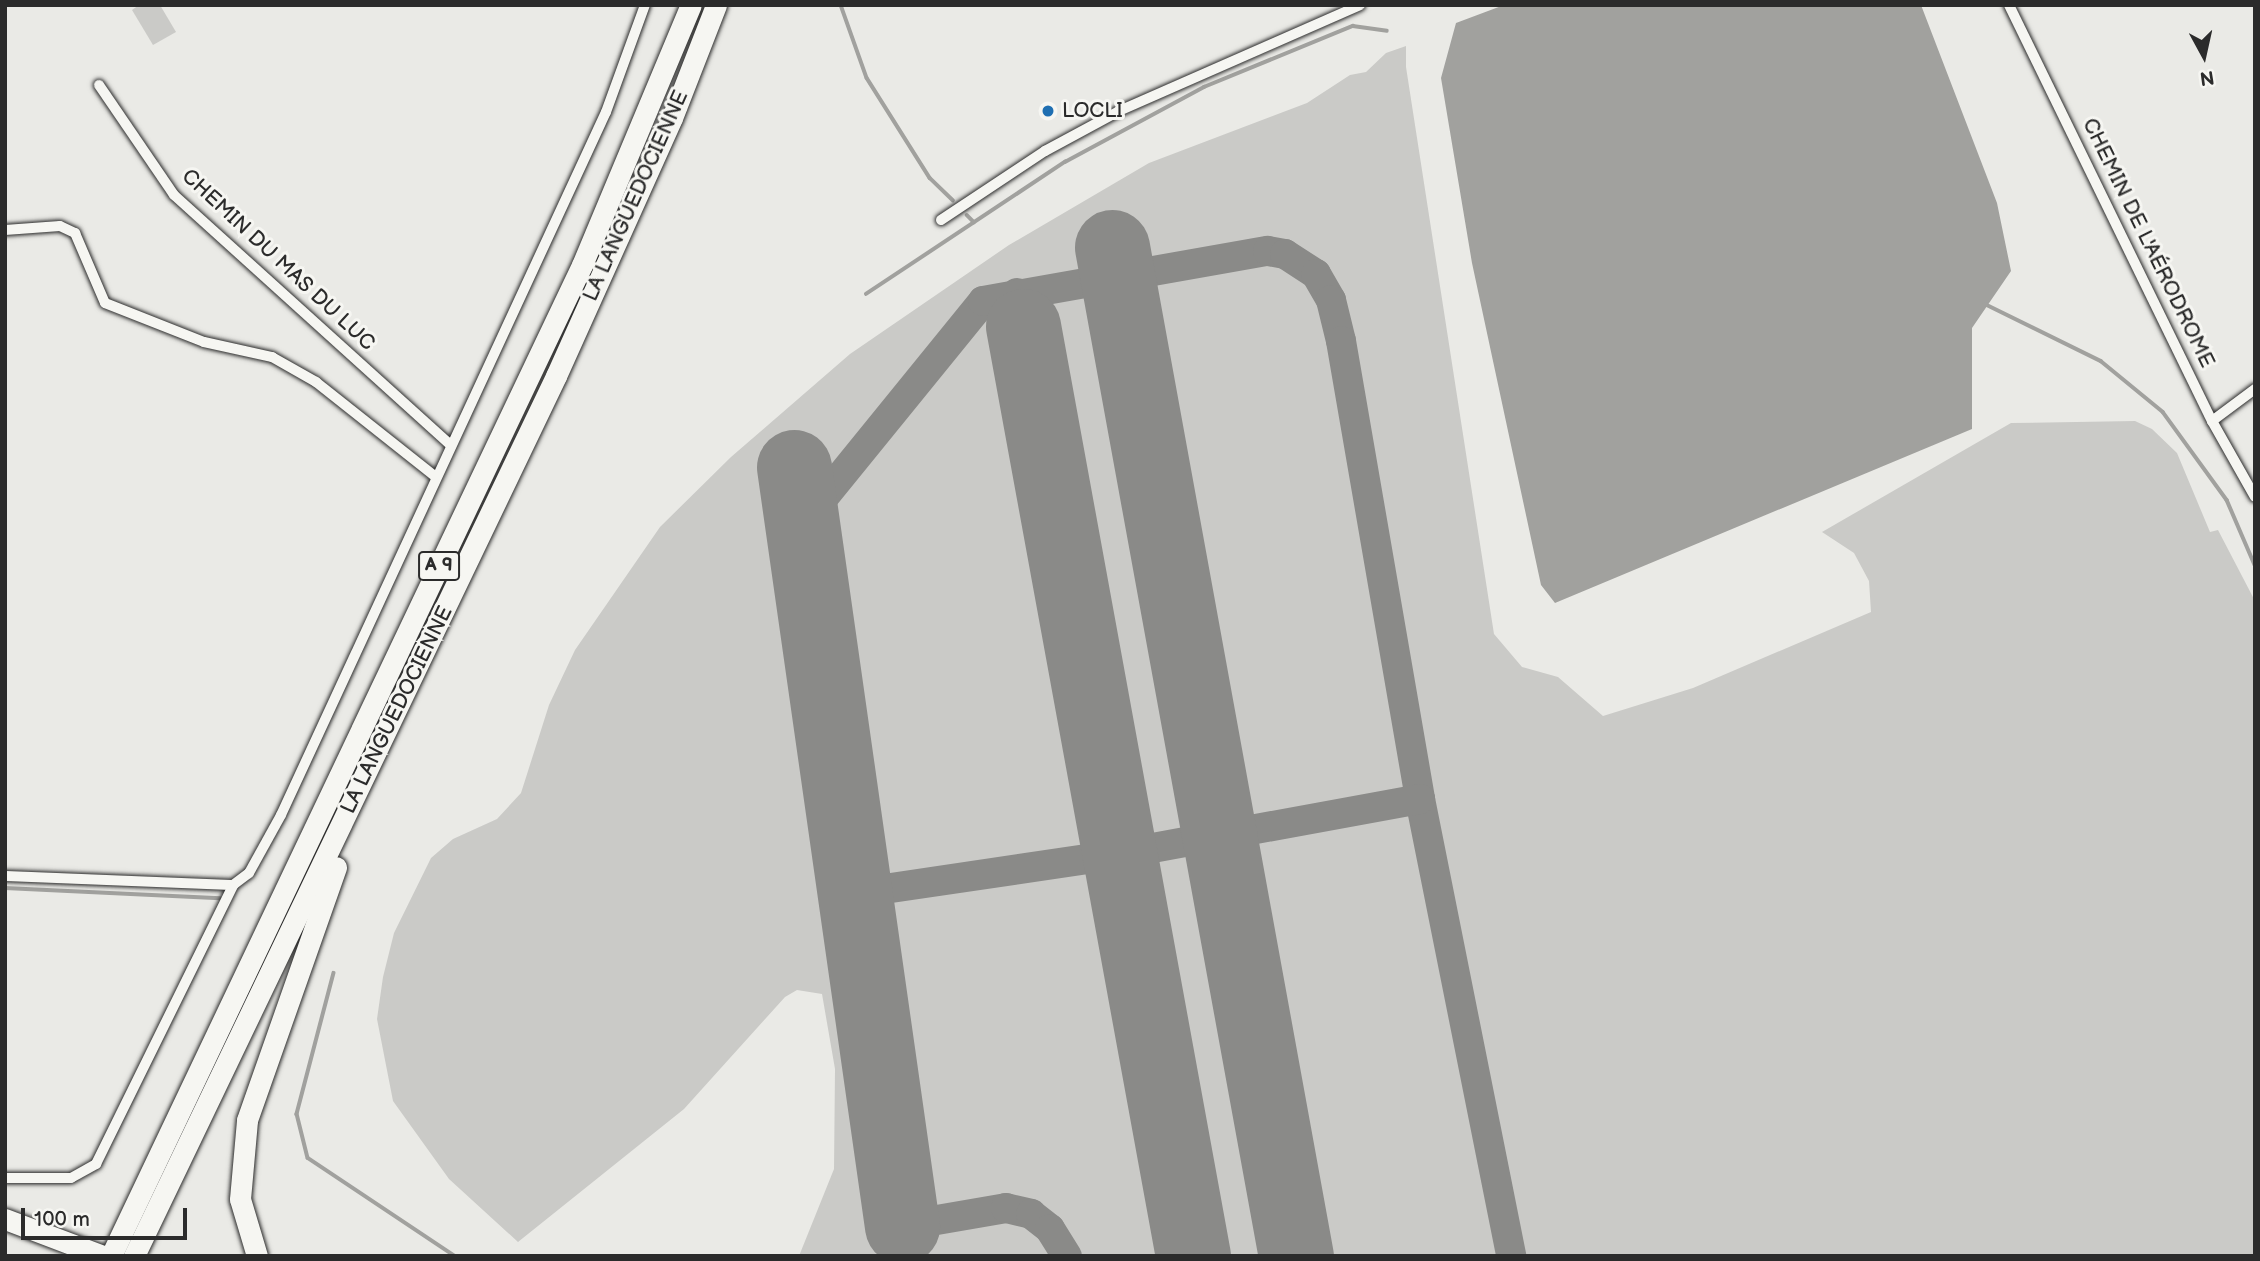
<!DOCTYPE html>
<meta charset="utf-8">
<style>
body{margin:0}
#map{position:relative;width:2260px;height:1261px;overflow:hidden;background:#eaeae6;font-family:"Balsamiq Sans",sans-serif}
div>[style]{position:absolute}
.green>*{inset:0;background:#cacac7}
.water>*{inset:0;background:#a1a19e}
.stream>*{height:3.5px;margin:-1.75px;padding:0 1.75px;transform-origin:1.75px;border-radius:1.75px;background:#a1a19e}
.taxiway>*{height:30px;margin:-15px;padding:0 15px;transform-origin:15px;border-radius:15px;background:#8a8a88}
.runway>*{height:75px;margin:-37.5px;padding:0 37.5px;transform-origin:37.5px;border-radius:37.5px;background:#8a8a88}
.roads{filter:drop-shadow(0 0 2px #2b2b2b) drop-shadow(0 0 2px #2b2b2b)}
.minor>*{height:10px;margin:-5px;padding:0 5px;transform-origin:5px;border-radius:5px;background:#f6f6f2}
.motorway>*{height:21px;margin:-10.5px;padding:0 10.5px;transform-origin:10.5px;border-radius:10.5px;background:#f6f6f2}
.dots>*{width:19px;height:19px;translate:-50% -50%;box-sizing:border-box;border:4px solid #f6f6f2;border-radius:50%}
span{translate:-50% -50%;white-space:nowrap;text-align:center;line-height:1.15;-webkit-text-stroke:6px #f6f6f2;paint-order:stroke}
.shield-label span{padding:2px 5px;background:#f6f6f2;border:2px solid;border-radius:5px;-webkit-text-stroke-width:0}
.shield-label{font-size:19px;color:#2b2b2b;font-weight:700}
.poi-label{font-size:21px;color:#2b2b2b}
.left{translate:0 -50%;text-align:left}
.street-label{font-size:21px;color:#2b2b2b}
.frame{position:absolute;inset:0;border:7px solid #2b2b2b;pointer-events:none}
.north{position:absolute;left:2169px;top:21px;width:70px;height:70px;-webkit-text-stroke:5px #f6f6f2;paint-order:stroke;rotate:172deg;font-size:19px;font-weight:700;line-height:28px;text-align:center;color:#2b2b2b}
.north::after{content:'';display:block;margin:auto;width:24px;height:32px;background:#2b2b2b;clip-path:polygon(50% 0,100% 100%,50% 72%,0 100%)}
.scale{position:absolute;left:21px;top:1208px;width:166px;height:32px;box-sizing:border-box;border:4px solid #2b2b2b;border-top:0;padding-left:9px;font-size:21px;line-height:24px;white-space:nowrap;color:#2b2b2b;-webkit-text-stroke:5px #f6f6f2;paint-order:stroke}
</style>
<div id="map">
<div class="green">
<i style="clip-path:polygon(139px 5px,160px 5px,176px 32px,153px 45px,132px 10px)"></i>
<i style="clip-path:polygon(1406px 46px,1406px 67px,1494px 634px,1522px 667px,1558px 677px,1603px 716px,1693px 688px,1871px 612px,1869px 581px,1854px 553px,1822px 532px,2011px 423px,2135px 421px,2152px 429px,2177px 453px,2210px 532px,2218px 530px,2255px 601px,2255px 1256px,799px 1256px,834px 1169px,835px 1069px,822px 994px,797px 990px,785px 997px,684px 1109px,518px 1242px,449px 1179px,393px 1101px,377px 1019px,383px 977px,394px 933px,431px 858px,453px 839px,497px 819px,521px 793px,549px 705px,575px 650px,660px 527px,731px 457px,850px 354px,1009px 245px,1149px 163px,1307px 103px,1350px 75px,1366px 72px,1386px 53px)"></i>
</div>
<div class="water">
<i style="clip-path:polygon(1504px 5px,1921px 5px,1997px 203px,2011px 271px,1972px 328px,1972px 429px,1555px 603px,1541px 585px,1472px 263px,1441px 78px,1456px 23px)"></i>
</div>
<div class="stream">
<i style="left:841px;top:5px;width:77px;rotate:70.4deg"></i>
<i style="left:867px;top:78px;width:118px;rotate:57.8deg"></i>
<i style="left:930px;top:178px;width:32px;rotate:44deg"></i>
<i style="left:967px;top:215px;width:10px;rotate:45deg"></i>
<i style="left:866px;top:294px;width:239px;rotate:-33.6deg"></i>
<i style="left:1065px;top:162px;width:158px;rotate:-28.3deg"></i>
<i style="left:1204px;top:87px;width:161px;rotate:-22.3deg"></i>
<i style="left:1353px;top:26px;width:34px;rotate:8deg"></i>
<i style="left:1985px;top:304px;width:129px;rotate:26.2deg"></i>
<i style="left:2101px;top:361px;width:80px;rotate:39.4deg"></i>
<i style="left:2163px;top:412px;width:109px;rotate:54deg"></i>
<i style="left:2227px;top:500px;width:71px;rotate:66.7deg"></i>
<i style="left:5px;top:888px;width:215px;rotate:2.7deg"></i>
<i style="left:334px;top:973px;width:146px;rotate:104.7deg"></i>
<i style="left:297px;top:1114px;width:45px;rotate:76deg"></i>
<i style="left:308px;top:1158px;width:177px;rotate:33.7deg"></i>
</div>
<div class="taxiway">
<i style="left:1017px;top:293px;width:34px;rotate:80deg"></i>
<i style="left:802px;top:524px;width:287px;rotate:-50.9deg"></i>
<i style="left:983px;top:301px;width:289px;rotate:-10deg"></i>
<i style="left:1268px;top:251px;width:17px;rotate:10deg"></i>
<i style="left:1285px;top:254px;width:37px;rotate:33deg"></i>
<i style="left:1316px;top:274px;width:30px;rotate:60deg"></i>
<i style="left:1331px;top:300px;width:42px;rotate:76.3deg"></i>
<i style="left:1341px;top:341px;width:465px;rotate:80.2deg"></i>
<i style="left:1420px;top:799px;width:466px;rotate:78.7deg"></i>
<i style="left:857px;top:893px;width:266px;rotate:-8.4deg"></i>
<i style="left:1120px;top:854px;width:305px;rotate:-10.4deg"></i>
<i style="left:902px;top:1226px;width:106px;rotate:-9.8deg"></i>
<i style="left:1006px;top:1208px;width:26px;rotate:13deg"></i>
<i style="left:1031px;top:1214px;width:24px;rotate:38deg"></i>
<i style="left:1050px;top:1229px;width:32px;rotate:58deg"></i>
</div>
<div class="runway">
<i style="left:1112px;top:247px;width:1026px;rotate:79.67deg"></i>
<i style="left:1023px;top:326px;width:945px;rotate:79.64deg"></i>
<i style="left:794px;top:467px;width:767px;rotate:81.9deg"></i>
</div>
<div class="roads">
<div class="minor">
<i style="left:2009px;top:5px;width:463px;rotate:64deg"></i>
<i style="left:2212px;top:421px;width:87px;rotate:60.5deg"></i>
<i style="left:99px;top:85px;width:133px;rotate:55.7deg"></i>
<i style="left:174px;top:195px;width:373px;rotate:42.1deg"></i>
<i style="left:941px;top:220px;width:125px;rotate:-33.6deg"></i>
<i style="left:1045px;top:151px;width:84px;rotate:-28.4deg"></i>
<i style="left:1119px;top:111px;width:263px;rotate:-23.7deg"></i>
<i style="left:5px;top:230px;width:55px;rotate:-4.2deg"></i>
<i style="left:60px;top:226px;width:17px;rotate:25deg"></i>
<i style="left:75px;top:233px;width:76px;rotate:66.8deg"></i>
<i style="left:105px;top:303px;width:106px;rotate:21.5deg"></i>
<i style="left:204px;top:342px;width:70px;rotate:12.4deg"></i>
<i style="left:272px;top:357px;width:51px;rotate:29.6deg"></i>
<i style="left:316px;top:382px;width:153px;rotate:38.4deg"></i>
<i style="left:2212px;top:421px;width:54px;rotate:-36.7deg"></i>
<i style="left:5px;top:876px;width:228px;rotate:2.3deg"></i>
<i style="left:5px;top:1178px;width:66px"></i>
<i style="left:71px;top:1178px;width:29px;rotate:-29deg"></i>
<i style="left:96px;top:1164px;width:311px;rotate:-63.8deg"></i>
<i style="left:233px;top:885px;width:20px;rotate:-37deg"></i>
<i style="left:249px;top:873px;width:66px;rotate:-61.1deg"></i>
<i style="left:281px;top:815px;width:774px;rotate:-65.19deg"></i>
<i style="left:606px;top:112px;width:114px;rotate:-70deg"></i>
</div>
<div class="motorway">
<i style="left:5px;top:1219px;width:105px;rotate:20.7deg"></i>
<i style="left:111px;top:1256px;width:1097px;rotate:-64.58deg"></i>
<i style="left:582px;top:265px;width:282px;rotate:-67.3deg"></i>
<i style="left:134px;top:1256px;width:976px;rotate:-64.38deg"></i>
<i style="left:556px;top:376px;width:283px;rotate:-65.8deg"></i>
<i style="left:672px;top:118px;width:121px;rotate:-68.7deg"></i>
<i style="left:257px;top:1256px;width:59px;rotate:-106.6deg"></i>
<i style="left:240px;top:1199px;width:79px;rotate:-84.9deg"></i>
<i style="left:247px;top:1120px;width:268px;rotate:-70.6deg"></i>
</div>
</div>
<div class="dots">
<i style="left:1048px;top:111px;background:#1f6fb2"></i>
</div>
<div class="shield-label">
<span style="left:439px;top:566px">A 9</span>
</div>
<div class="poi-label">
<span class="left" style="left:1062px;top:111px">LOCLI</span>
</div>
<div class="street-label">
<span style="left:636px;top:196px;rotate:-66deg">LA LANGUEDOCIENNE</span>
<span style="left:2148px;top:243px;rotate:64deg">CHEMIN DE L'AÉRODROME</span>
<span style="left:278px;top:260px;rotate:43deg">CHEMIN DU MAS DU LUC</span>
<span style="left:397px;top:710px;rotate:-64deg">LA LANGUEDOCIENNE</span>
</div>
<div class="frame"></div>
<div class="north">N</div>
<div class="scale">100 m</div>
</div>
